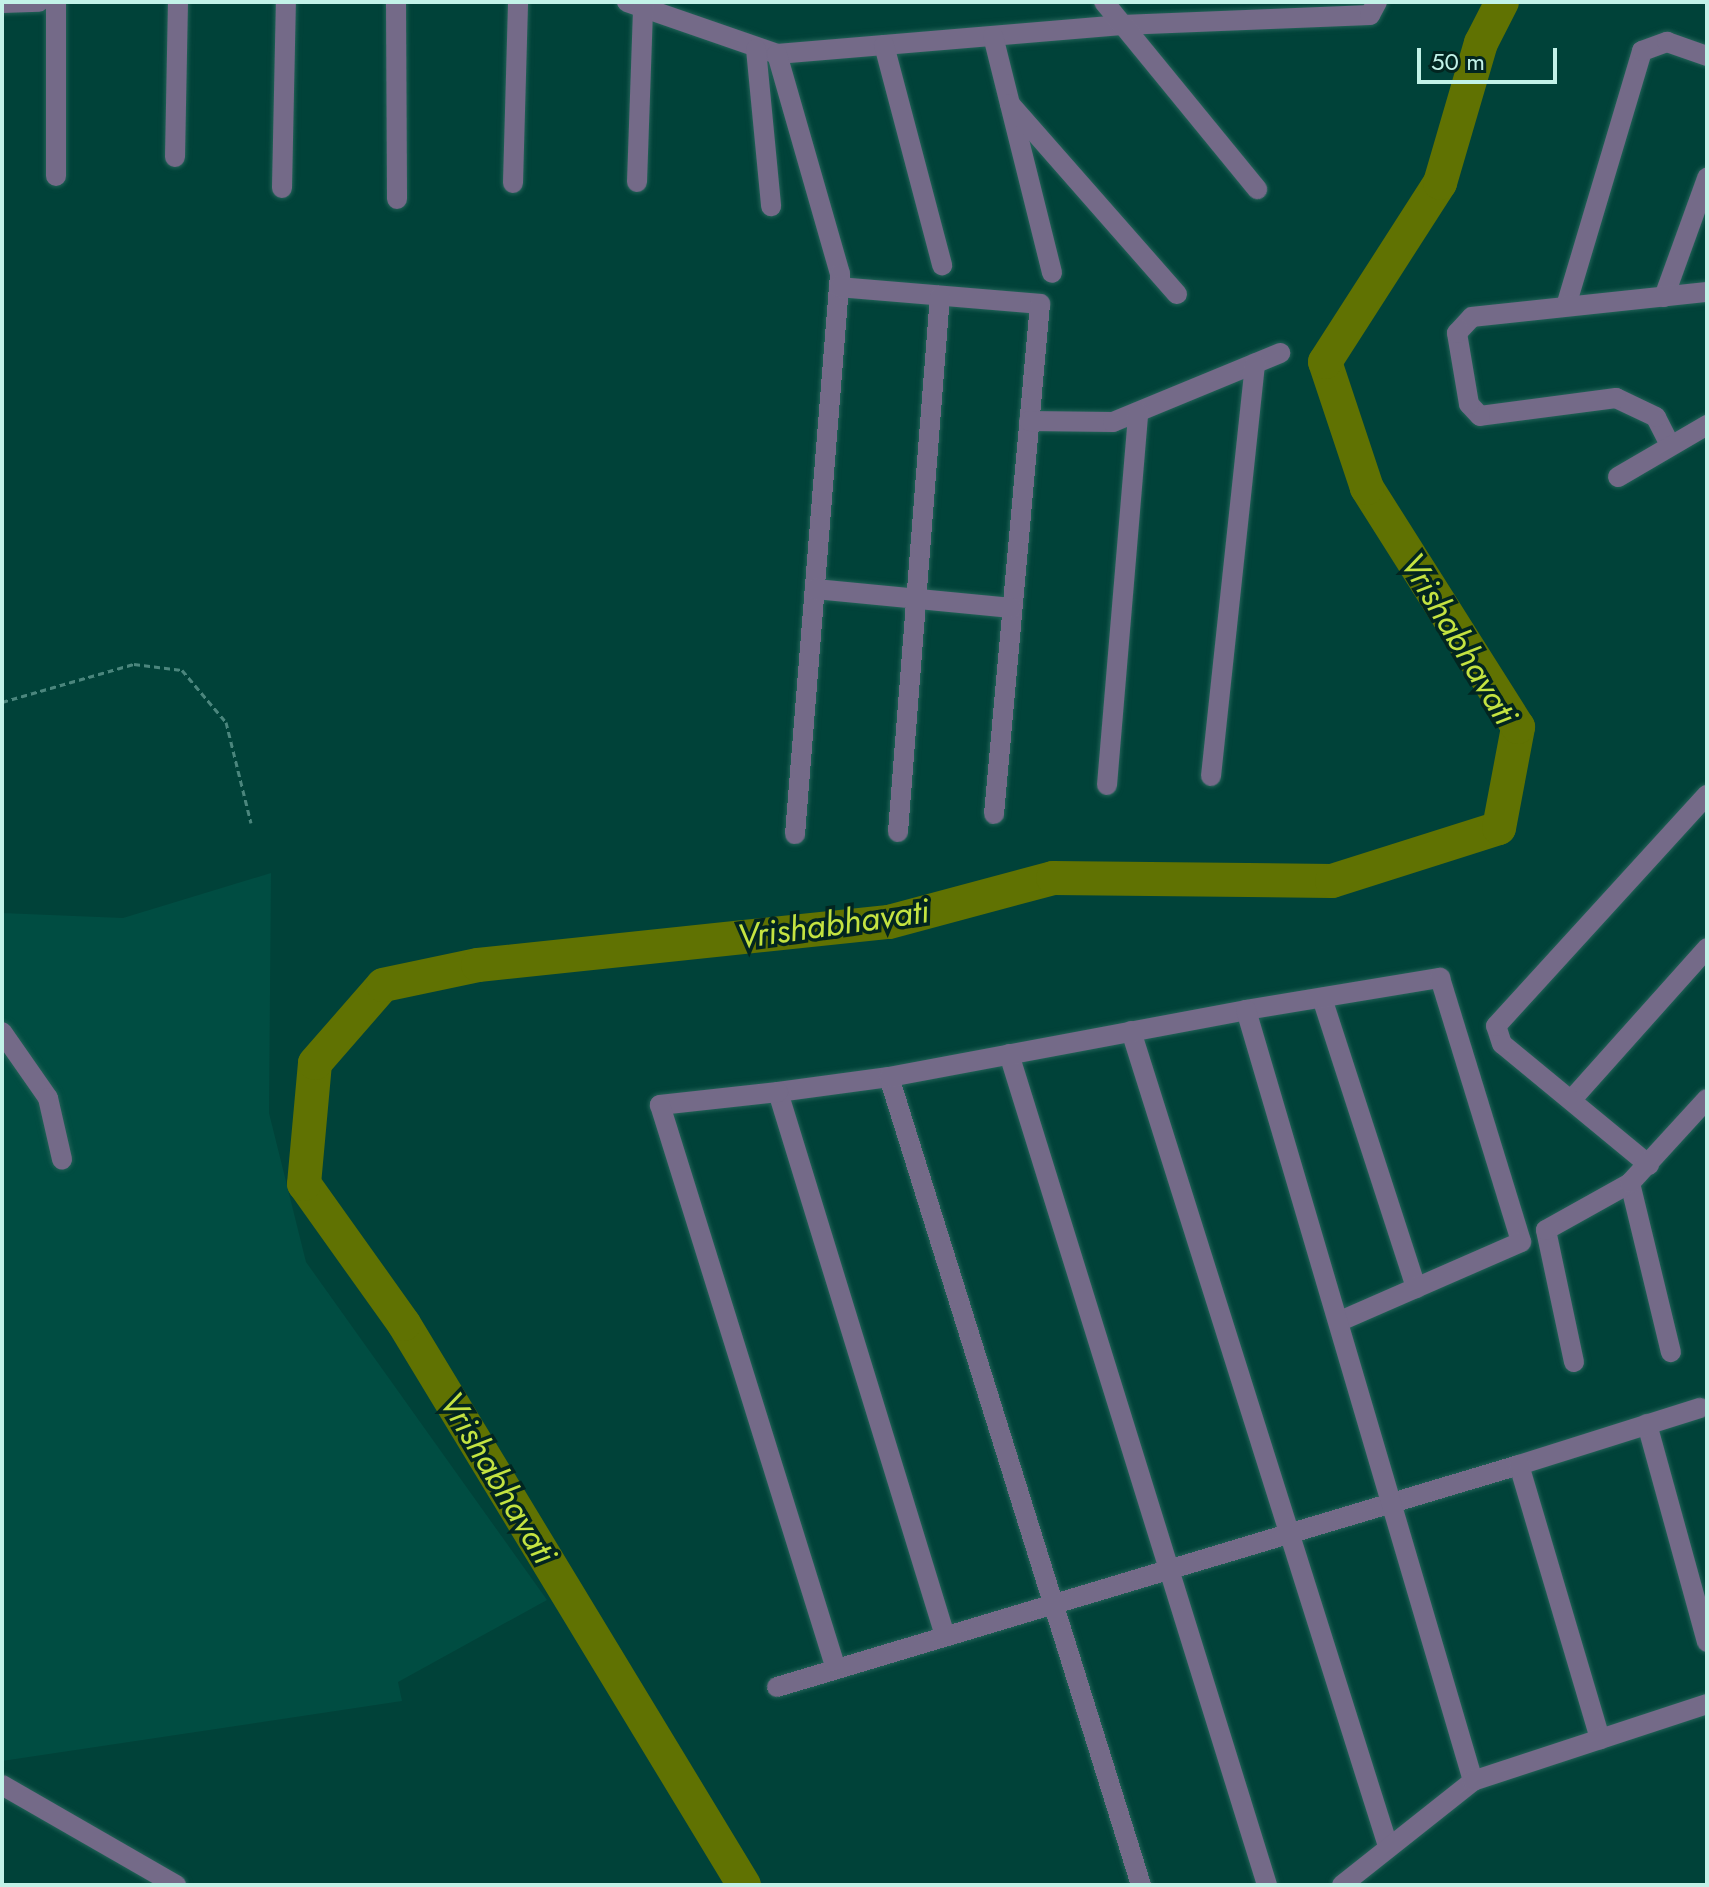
<!DOCTYPE html>
<style>
body{margin:0}
#map{position:relative;width:1709px;height:1887px;overflow:hidden;background:#004239;font-family:Jost,sans-serif}
div>[style]{position:absolute}
.built>*{inset:0;background:#004d42}
.river>*{height:34px;margin:-17px;padding:0 17px;transform-origin:17px;border-radius:17px;background:#607202}
.path>*{height:3px;margin-top:-1.5px;transform-origin:0;background:repeating-linear-gradient(90deg,#4b867d 0 6px,transparent 0 10px)}
.roads{filter:drop-shadow(0 0 2px #236258) drop-shadow(0 0 2px #236258)}
.minor>*{height:20px;margin:-10px;padding:0 10px;transform-origin:10px;border-radius:10px;background:#746a88}
span{translate:-50% -50%;white-space:nowrap;text-align:center;line-height:1.15;-webkit-text-stroke:7px #022520;paint-order:stroke}
.water-label{font-size:34px;color:#c4e341;font-style:italic}
.frame{position:absolute;inset:0;border:4px solid #c2f2e8;pointer-events:none}
.scale{position:absolute;left:1417px;top:48px;width:140px;height:36px;box-sizing:border-box;border:4px solid #c2f2e8;border-top:0;padding-left:10px;font-size:24px;line-height:28px;white-space:nowrap;color:#c2f2e8;-webkit-text-stroke:6px #022520;paint-order:stroke}
</style>
<div id="map">
<div class="built">
<i style="clip-path:polygon(271px 873px,269px 1113px,306px 1262px,547px 1600px,398px 1682px,402px 1701px,2px 1761px,2px 913px,123px 918px)"></i>
</div>
<div class="river">
<i style="left:744px;top:1885px;width:656px;rotate:-121.22deg"></i>
<i style="left:404px;top:1324px;width:172px;rotate:-125.5deg"></i>
<i style="left:304px;top:1184px;width:121px;rotate:-84.8deg"></i>
<i style="left:315px;top:1063px;width:103px;rotate:-48.9deg"></i>
<i style="left:383px;top:985px;width:97px;rotate:-11.9deg"></i>
<i style="left:478px;top:965px;width:413px;rotate:-6deg"></i>
<i style="left:889px;top:922px;width:170px;rotate:-15deg"></i>
<i style="left:1053px;top:878px;width:279px;rotate:0.6deg"></i>
<i style="left:1332px;top:881px;width:175px;rotate:-17.6deg"></i>
<i style="left:1499px;top:828px;width:103px;rotate:-79.3deg"></i>
<i style="left:1518px;top:727px;width:283px;rotate:-122.3deg"></i>
<i style="left:1367px;top:488px;width:133px;rotate:-108.4deg"></i>
<i style="left:1325px;top:362px;width:213px;rotate:-57.3deg"></i>
<i style="left:1440px;top:183px;width:146px;rotate:-73.7deg"></i>
<i style="left:1481px;top:43px;width:46px;rotate:-62.9deg"></i>
</div>
<div class="path">
<i style="left:2px;top:702px;width:137px;rotate:-16.1deg"></i>
<i style="left:134px;top:664px;width:48px;rotate:7.1deg"></i>
<i style="left:182px;top:670px;width:68px;rotate:49.8deg"></i>
<i style="left:226px;top:722px;width:104px;rotate:76.1deg"></i>
</div>
<div class="roads">
<div class="minor">
<i style="left:396px;top:2px;width:197px;rotate:89.7deg"></i>
<i style="left:627px;top:2px;width:159px;rotate:19.1deg"></i>
<i style="left:777px;top:54px;width:346px;rotate:-4.8deg"></i>
<i style="left:1122px;top:25px;width:248px;rotate:-2.3deg"></i>
<i style="left:1370px;top:15px;width:15px;rotate:-62deg"></i>
<i style="left:1104px;top:2px;width:242px;rotate:50.7deg"></i>
<i style="left:2px;top:3px;width:37px;rotate:-2deg"></i>
<i style="left:993px;top:36px;width:244px;rotate:76deg"></i>
<i style="left:884px;top:45px;width:228px;rotate:75.2deg"></i>
<i style="left:756px;top:49px;width:158px;rotate:84.5deg"></i>
<i style="left:777px;top:54px;width:229px;rotate:74deg"></i>
<i style="left:840px;top:274px;width:562px;rotate:94.59deg"></i>
<i style="left:1010px;top:104px;width:253px;rotate:48.7deg"></i>
<i style="left:175px;top:157px;width:155px;rotate:-88.9deg"></i>
<i style="left:56px;top:176px;width:174px;rotate:-90deg"></i>
<i style="left:637px;top:182px;width:175px;rotate:-88deg"></i>
<i style="left:513px;top:183px;width:181px;rotate:-88.4deg"></i>
<i style="left:282px;top:188px;width:186px;rotate:-88.8deg"></i>
<i style="left:839px;top:287px;width:202px;rotate:4.8deg"></i>
<i style="left:1040px;top:304px;width:512px;rotate:95.15deg"></i>
<i style="left:1664px;top:297px;width:127px;rotate:-70.1deg"></i>
<i style="left:1566px;top:306px;width:266px;rotate:-73.4deg"></i>
<i style="left:1642px;top:51px;width:27px;rotate:-20deg"></i>
<i style="left:1667px;top:42px;width:42px;rotate:19.3deg"></i>
<i style="left:1029px;top:421px;width:84px;rotate:0.7deg"></i>
<i style="left:1113px;top:422px;width:181px;rotate:-22.4deg"></i>
<i style="left:1669px;top:443px;width:29px;rotate:-117deg"></i>
<i style="left:1656px;top:417px;width:44px;rotate:-154.6deg"></i>
<i style="left:1616px;top:398px;width:137px;rotate:172.5deg"></i>
<i style="left:1480px;top:416px;width:16px;rotate:-133deg"></i>
<i style="left:1469px;top:404px;width:72px;rotate:-99.6deg"></i>
<i style="left:1457px;top:333px;width:22px;rotate:-47deg"></i>
<i style="left:1472px;top:317px;width:236px;rotate:-6.1deg"></i>
<i style="left:1618px;top:477px;width:103px;rotate:-30.3deg"></i>
<i style="left:815px;top:589px;width:198px;rotate:5.5deg"></i>
<i style="left:1211px;top:776px;width:415px;rotate:-83.9deg"></i>
<i style="left:1107px;top:785px;width:374px;rotate:-85.2deg"></i>
<i style="left:898px;top:832px;width:538px;rotate:-85.52deg"></i>
<i style="left:1322px;top:998px;width:305px;rotate:72deg"></i>
<i style="left:1246px;top:1010px;width:197px;rotate:-9.4deg"></i>
<i style="left:1440px;top:978px;width:276px;rotate:72.9deg"></i>
<i style="left:1521px;top:1242px;width:197px;rotate:156.4deg"></i>
<i style="left:1131px;top:1031px;width:851px;rotate:72.5deg"></i>
<i style="left:2px;top:1032px;width:80px;rotate:55.1deg"></i>
<i style="left:48px;top:1098px;width:63px;rotate:77.1deg"></i>
<i style="left:1009px;top:1054px;width:870px;rotate:72.75deg"></i>
<i style="left:889px;top:1077px;width:112px;rotate:172.3deg"></i>
<i style="left:778px;top:1092px;width:569px;rotate:72.93deg"></i>
<i style="left:778px;top:1092px;width:119px;rotate:173.7deg"></i>
<i style="left:660px;top:1105px;width:591px;rotate:72.67deg"></i>
<i style="left:1574px;top:1097px;width:200px;rotate:-48.2deg"></i>
<i style="left:1649px;top:1165px;width:190px;rotate:-140.5deg"></i>
<i style="left:1502px;top:1044px;width:19px;rotate:-108deg"></i>
<i style="left:1496px;top:1026px;width:313px;rotate:-47.6deg"></i>
<i style="left:1630px;top:1183px;width:174px;rotate:76.4deg"></i>
<i style="left:1574px;top:1362px;width:135px;rotate:-102deg"></i>
<i style="left:1546px;top:1230px;width:96px;rotate:-29.2deg"></i>
<i style="left:1630px;top:1183px;width:114px;rotate:-47.5deg"></i>
<i style="left:1647px;top:1424px;width:226px;rotate:74.6deg"></i>
<i style="left:1519px;top:1465px;width:190px;rotate:-17.5deg"></i>
<i style="left:777px;top:1687px;width:774px;rotate:-16.66deg"></i>
<i style="left:1519px;top:1465px;width:286px;rotate:73.5deg"></i>
<i style="left:2px;top:1785px;width:201px;rotate:29.9deg"></i>
<i style="left:1141px;top:1885px;width:846px;rotate:-107.32deg"></i>
<i style="left:889px;top:1077px;width:363px;rotate:-10.6deg"></i>
<i style="left:1246px;top:1010px;width:804px;rotate:73.59deg"></i>
<i style="left:1342px;top:1885px;width:167px;rotate:-38.4deg"></i>
<i style="left:1473px;top:1781px;width:246px;rotate:-18.2deg"></i>
</div>
</div>
<div class="water-label">
<span style="left:1459px;top:639px;rotate:59deg">Vrishabhavati</span>
<span style="left:833px;top:924px;rotate:-8deg">Vrishabhavati</span>
<span style="left:498px;top:1478px;rotate:59deg">Vrishabhavati</span>
</div>
<div class="frame"></div>
<div class="scale">50 m</div>
</div>
